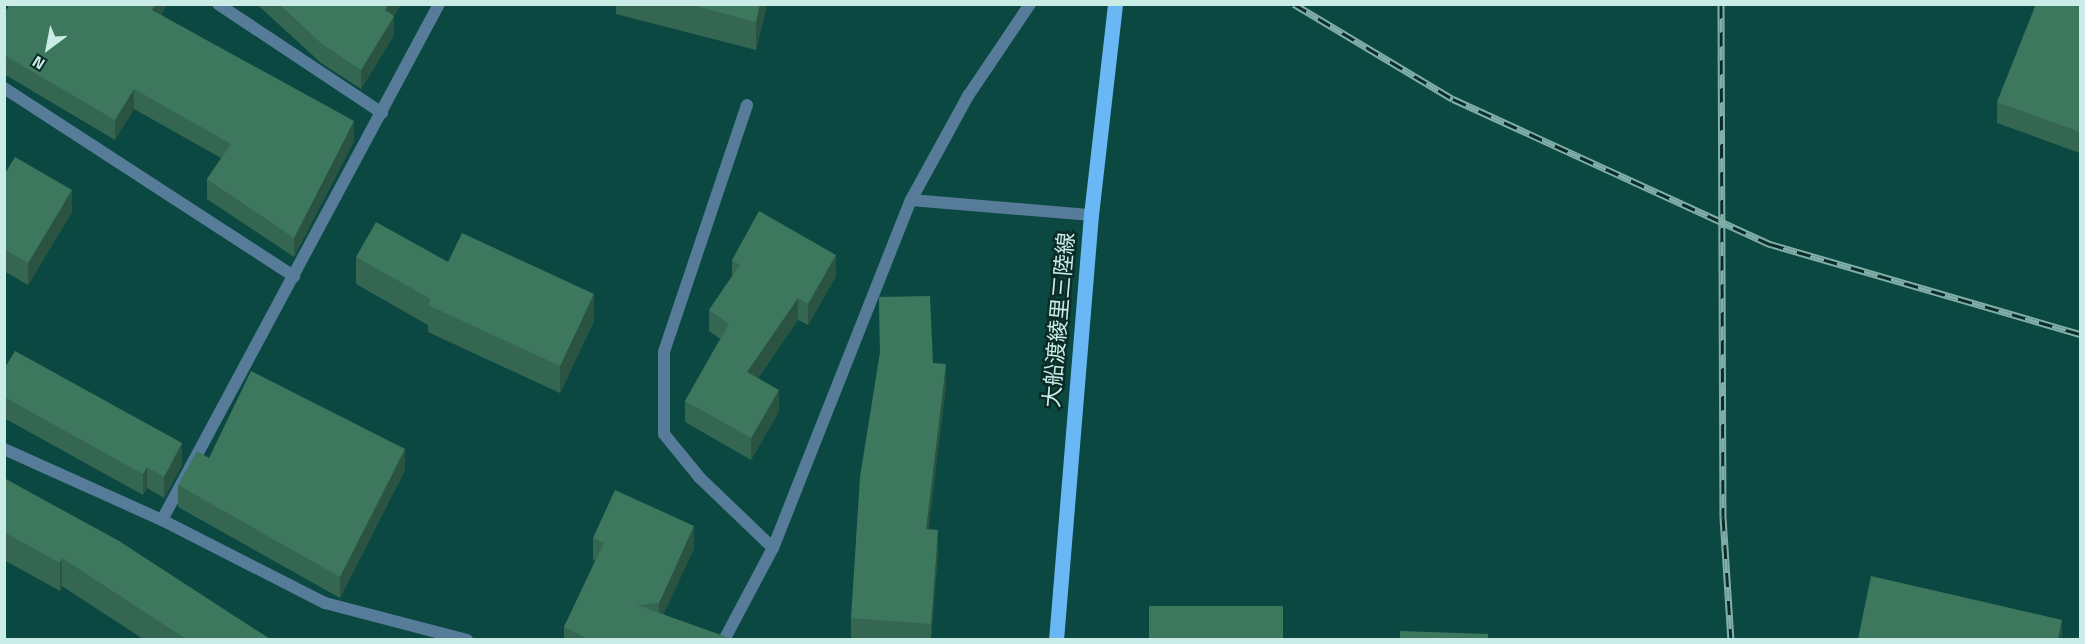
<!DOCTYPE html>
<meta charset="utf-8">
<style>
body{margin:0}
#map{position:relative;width:2085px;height:644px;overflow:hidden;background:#0b4841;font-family:"Titillium Web","Noto Sans JP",sans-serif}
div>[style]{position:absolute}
.street>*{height:12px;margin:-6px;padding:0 6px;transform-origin:6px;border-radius:6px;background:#577c99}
.primary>*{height:15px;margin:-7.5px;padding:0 7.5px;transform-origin:7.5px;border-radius:7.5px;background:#69b7f4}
.rail>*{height:7px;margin-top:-3.5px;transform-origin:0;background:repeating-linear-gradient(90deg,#0b2b27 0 14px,#81aea8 0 28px);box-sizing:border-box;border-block:2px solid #81aea8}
.wall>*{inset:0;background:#346651}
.shaded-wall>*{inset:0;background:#2a5342}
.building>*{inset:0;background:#3c775e;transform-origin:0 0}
span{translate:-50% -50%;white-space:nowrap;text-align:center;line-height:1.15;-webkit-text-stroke:5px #0b2b27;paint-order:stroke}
.street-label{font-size:22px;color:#c9ece6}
.frame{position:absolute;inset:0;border:6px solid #c9ece6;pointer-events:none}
.north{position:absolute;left:18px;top:18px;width:60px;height:60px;-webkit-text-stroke:4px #0b2b27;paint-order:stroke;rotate:212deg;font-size:16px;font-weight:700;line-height:24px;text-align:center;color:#c9ece6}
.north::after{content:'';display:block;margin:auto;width:21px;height:27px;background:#c9ece6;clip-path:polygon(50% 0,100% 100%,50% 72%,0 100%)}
</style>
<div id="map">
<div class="street">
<i style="left:218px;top:4px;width:197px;rotate:33.6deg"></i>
<i style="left:439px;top:4px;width:586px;rotate:118.23deg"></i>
<i style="left:162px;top:520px;width:183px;rotate:27deg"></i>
<i style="left:325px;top:603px;width:147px;rotate:14.6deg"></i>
<i style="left:4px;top:88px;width:346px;rotate:33deg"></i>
<i style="left:747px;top:105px;width:261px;rotate:108.6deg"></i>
<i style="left:664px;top:352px;width:82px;rotate:90deg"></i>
<i style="left:664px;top:434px;width:57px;rotate:50.7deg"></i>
<i style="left:700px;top:478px;width:101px;rotate:43.8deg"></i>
<i style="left:911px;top:200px;width:119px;rotate:-61.3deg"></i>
<i style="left:968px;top:96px;width:111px;rotate:-56deg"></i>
<i style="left:4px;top:449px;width:173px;rotate:24.2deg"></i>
<i style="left:724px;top:640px;width:104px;rotate:-62deg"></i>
<i style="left:773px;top:548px;width:374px;rotate:-68.4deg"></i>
<i style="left:911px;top:200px;width:181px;rotate:4.8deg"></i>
</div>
<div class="primary">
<i style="left:1056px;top:640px;width:426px;rotate:-85.3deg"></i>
<i style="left:1091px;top:215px;width:212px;rotate:-83.5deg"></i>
</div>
<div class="rail">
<i style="left:1294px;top:4px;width:185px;rotate:30.9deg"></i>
<i style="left:1453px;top:99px;width:349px;rotate:24.6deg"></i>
<i style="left:1770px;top:244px;width:323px;rotate:16.2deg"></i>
<i style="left:1721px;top:4px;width:513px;rotate:89.78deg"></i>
<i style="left:1723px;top:517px;width:123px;rotate:86.3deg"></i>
</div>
<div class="wall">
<i style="clip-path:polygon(10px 4px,167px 4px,161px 15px,354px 141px,294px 257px,207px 199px,207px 179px,221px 158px,134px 109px,115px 140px,4px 74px,4px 14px)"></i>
<i style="clip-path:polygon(256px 4px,401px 4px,394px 16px,394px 35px,361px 89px,321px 63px,260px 7px)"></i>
<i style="clip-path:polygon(616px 4px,767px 4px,756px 50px,616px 14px)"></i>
<i style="clip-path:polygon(2080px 4px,2080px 153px,1997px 123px,1997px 102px)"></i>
<i style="clip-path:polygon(4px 175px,72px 212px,28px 285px,4px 271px)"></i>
<i style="clip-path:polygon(356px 257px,448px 262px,594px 321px,560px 393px,428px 332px,428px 325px,356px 284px)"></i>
<i style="clip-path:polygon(732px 260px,836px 276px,808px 325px,798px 320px,758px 378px,779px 411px,751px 460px,685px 422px,685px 401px,720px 339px,709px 331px,709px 310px,732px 276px)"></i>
<i style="clip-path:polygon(879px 297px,933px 363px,946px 386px,928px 530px,938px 552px,931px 639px,851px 639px,851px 618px,880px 354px)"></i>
<i style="clip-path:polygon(4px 369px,182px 465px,164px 498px,147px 488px,143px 495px,4px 418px)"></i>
<i style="clip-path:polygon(209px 458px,405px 470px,340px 598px,178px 507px,178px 485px)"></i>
<i style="clip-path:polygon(4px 478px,270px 639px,143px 639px,62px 586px,60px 591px,4px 560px)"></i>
<i style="clip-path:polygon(593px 538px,694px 548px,663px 615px,732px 639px,564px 639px,564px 627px,595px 561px,593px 560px)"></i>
</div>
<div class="shaded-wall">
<i style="clip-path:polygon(156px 4px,167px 4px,152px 30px,152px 10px)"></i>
<i style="clip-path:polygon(389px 4px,401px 4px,385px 30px,385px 10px)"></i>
<i style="clip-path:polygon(760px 4px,767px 4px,756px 50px,756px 22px)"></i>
<i style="clip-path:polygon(394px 16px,394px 35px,361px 89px,361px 70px)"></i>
<i style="clip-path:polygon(134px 89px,134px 109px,115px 140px,115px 120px)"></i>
<i style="clip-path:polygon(354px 121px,354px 141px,294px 257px,294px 238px)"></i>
<i style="clip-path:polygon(72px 190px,72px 212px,28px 285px,28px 263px)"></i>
<i style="clip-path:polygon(836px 255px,836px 276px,808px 325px,808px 304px)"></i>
<i style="clip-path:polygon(594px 294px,594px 321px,560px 393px,560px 366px)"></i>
<i style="clip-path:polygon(798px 298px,798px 320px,747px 393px,747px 372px)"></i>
<i style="clip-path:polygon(946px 364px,946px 386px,926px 551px,926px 529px)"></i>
<i style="clip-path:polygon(779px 390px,779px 411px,751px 460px,751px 438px)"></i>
<i style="clip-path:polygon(182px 443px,182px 465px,164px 498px,164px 477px)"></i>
<i style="clip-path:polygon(405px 449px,405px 470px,340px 598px,340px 577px)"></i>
<i style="clip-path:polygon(147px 467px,147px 488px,143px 495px,143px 474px)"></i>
<i style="clip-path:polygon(694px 526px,694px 548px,659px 624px,659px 603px)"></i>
<i style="clip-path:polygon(938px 530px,938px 552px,931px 639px,931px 624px)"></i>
<i style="clip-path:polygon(62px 558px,62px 586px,60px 591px,60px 563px)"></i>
<i style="clip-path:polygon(2062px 620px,2062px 639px,2058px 639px)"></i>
</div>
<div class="building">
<i style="clip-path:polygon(10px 4px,156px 4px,152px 10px,354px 121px,294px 238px,207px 179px,231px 144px,134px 89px,115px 120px,4px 55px,4px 14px)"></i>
<i style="clip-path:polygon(279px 4px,389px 4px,385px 10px,394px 16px,361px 70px,321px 43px)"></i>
<i style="clip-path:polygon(688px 4px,760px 4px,756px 22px)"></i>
<i style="clip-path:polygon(2036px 4px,2080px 4px,2080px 132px,1997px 102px)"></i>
<i style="clip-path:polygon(15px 157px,72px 190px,28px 263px,4px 249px,4px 175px)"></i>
<i style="clip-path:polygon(759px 211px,836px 255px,808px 304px,798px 298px,747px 372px,779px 390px,751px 438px,685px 401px,729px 324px,709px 310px,740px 265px,732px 260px)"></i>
<i style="clip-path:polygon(376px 222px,448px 262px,462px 233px,594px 294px,560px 366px,428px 305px,431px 299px,356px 257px)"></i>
<i style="clip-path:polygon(930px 296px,933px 363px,946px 364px,926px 529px,938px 530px,931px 624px,851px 618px,860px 477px,880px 352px,879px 297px)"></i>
<i style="clip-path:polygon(15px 351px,182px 443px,164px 477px,147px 467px,143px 474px,4px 397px,4px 369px)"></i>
<i style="clip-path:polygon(251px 371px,405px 449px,340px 577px,178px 485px,197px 451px,209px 458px)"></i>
<i style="clip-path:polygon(4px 478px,119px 541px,270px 639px,186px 639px,62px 558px,60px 563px,4px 532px)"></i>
<i style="clip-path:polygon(615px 490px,694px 526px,659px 603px,637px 605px,732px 639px,589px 639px,564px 627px,604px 543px,593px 538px)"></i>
<i style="clip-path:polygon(1871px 576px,2062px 620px,2058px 639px,1858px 639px)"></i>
<i style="left:1283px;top:606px;width:33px;height:134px;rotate:90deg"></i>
<i style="clip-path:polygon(1400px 631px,1488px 634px,1488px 639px,1400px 639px)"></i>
</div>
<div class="street-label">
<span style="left:1059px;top:320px;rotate:-85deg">大船渡綾里三陸線</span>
</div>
<div class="frame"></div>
<div class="north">N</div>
</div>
